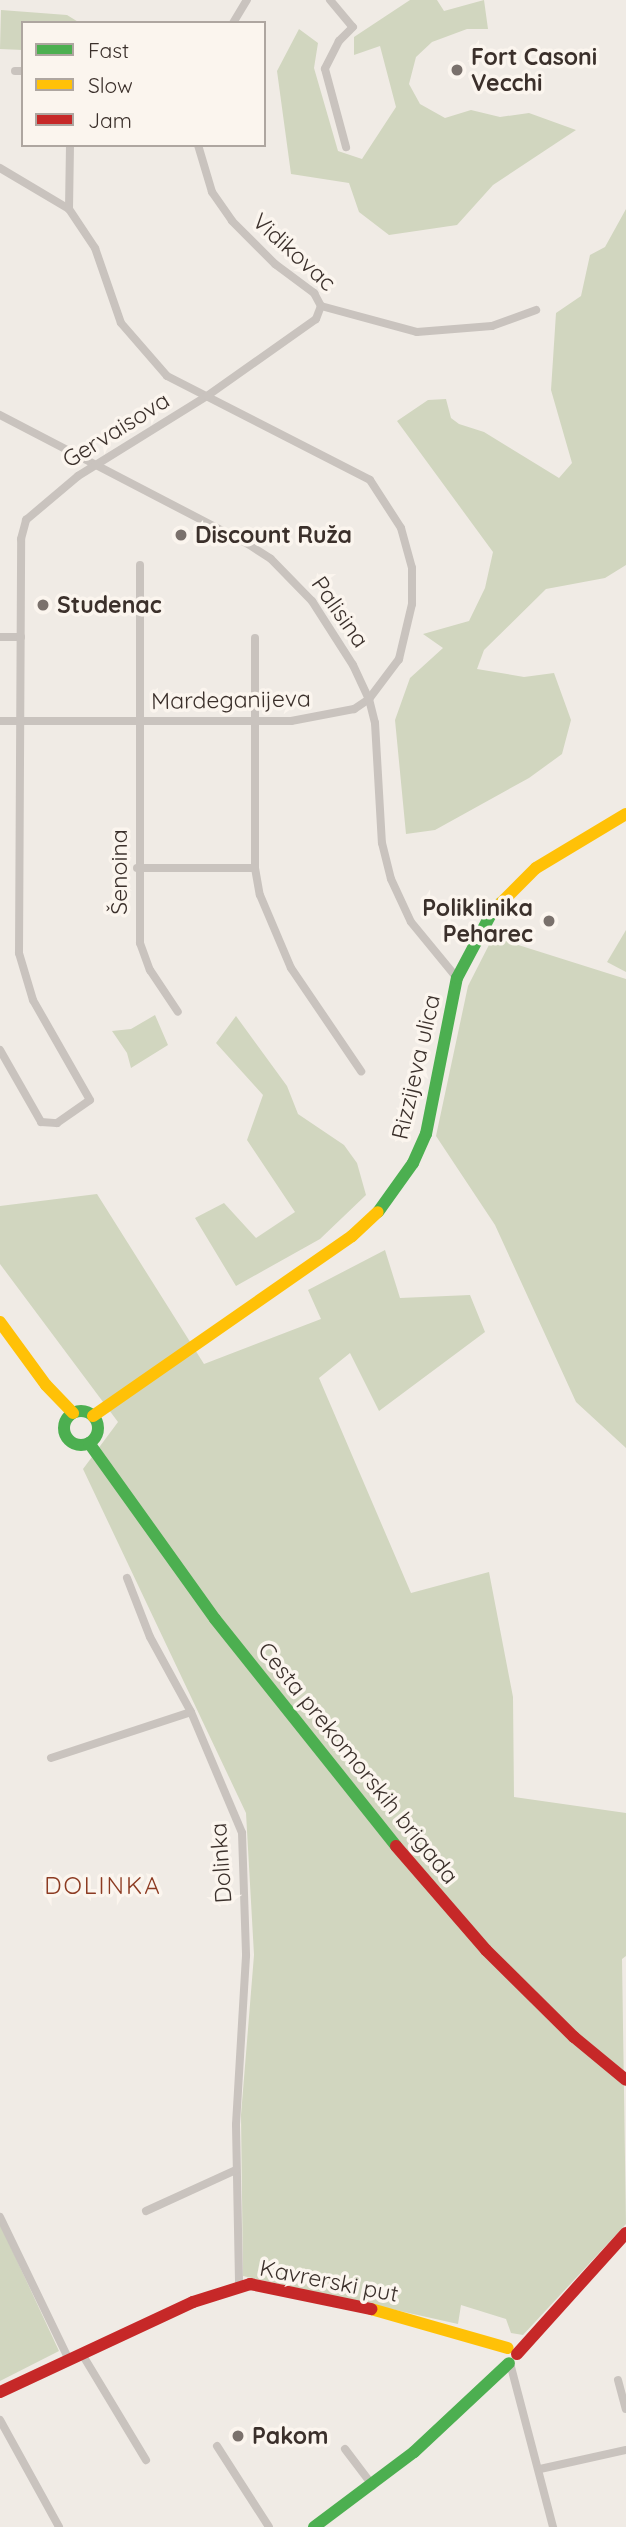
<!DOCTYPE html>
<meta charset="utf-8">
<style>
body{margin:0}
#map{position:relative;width:626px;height:2527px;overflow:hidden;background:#f0ebe5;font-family:Quicksand,sans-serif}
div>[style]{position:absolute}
.green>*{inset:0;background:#d1d6bf}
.street>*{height:8px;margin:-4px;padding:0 4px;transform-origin:4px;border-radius:4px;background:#c9c3be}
.fast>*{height:12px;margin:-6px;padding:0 6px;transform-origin:6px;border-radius:6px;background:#4caf50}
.fast>.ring{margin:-6px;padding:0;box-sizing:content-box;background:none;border:12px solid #4caf50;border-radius:50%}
.slow>*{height:12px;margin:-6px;padding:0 6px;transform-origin:6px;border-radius:6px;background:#ffc107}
.jam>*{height:12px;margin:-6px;padding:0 6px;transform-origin:6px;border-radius:6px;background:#c62828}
.dots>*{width:19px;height:19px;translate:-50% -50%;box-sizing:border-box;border:4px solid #fbf5ee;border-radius:50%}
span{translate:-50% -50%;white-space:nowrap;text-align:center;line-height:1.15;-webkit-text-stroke:7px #fbf5ee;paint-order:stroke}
.poi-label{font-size:23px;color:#3b302b;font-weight:700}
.left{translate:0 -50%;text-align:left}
.right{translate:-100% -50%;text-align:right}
.street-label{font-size:23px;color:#3b302b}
.neighbourhood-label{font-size:24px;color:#8c3b22;letter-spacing:2px}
.legend{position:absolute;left:21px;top:21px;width:245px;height:126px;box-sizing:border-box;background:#fbf5ee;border:2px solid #aea6a0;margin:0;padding:9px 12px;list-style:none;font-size:21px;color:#3b302b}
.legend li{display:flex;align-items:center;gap:14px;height:35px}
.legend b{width:35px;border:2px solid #aea6a0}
</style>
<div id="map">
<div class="green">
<i style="clip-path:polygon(410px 0,437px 0,444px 11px,484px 0,488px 29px,467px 29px,432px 42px,416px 57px,409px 84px,420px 104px,445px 118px,471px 110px,500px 117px,529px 113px,576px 130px,493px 185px,457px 225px,389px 235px,359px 212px,349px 183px,291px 174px,277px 71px,299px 29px,318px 43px,314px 68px,338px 151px,362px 159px,396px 107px,380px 46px,354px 55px,354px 37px)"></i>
<i style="clip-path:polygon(1px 10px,67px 15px,80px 23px,23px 23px,23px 50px,0 49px)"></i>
<i style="clip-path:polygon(626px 209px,626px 565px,605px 578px,546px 589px,484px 650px,477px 669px,524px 677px,554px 673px,571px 720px,562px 754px,529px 778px,435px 830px,406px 834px,395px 720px,410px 678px,443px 648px,423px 634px,469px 621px,485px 588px,493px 552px,397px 421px,428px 400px,446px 399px,451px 418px,459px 424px,484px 432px,559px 478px,572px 463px,551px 390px,556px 313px,581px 296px,590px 255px,605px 247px)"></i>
<i style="clip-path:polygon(626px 930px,626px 972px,607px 962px)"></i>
<i style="clip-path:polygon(493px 937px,626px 979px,626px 1448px,576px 1402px,495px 1225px,436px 1136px,468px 986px)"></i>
<i style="clip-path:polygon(155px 1015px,168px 1045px,131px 1068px,127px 1053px,112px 1031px,131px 1029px)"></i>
<i style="clip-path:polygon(236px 1016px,287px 1086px,298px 1114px,344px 1145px,357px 1163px,366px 1195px,320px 1239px,236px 1286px,195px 1218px,224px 1203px,256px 1238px,295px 1212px,247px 1140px,263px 1095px,216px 1043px)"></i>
<i style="clip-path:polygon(97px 1194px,204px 1364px,321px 1319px,308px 1290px,385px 1250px,400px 1298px,470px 1295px,485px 1332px,379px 1411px,350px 1353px,319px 1378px,411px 1593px,489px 1572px,513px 1697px,514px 1797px,626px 1813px,626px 1956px,622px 1959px,626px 2224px,523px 2335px,511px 2333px,506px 2319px,461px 2305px,458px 2324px,243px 2276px,241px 2115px,254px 1955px,246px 1813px,83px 1469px,118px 1422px,0 1264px,0 1206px)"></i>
<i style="clip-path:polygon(0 2224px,59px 2351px,0 2381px)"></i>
</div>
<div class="street">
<i style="left:330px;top:0;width:35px;rotate:50deg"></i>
<i style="left:353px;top:27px;width:20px;rotate:135deg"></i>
<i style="left:339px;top:41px;width:31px;rotate:117deg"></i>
<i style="left:325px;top:69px;width:81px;rotate:74.9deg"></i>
<i style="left:233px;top:23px;width:27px;rotate:-59deg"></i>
<i style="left:15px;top:71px;width:8px"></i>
<i style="left:198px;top:145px;width:49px;rotate:73.4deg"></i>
<i style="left:212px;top:192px;width:35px;rotate:55deg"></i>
<i style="left:232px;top:221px;width:61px;rotate:45deg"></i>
<i style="left:275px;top:264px;width:49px;rotate:36.6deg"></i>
<i style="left:314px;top:293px;width:15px;rotate:62deg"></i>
<i style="left:0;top:168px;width:80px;rotate:30.7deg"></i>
<i style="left:69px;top:209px;width:47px;rotate:56.3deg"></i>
<i style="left:95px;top:248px;width:79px;rotate:70.9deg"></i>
<i style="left:121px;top:323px;width:70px;rotate:49deg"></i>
<i style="left:167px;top:376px;width:228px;rotate:27.1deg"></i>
<i style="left:370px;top:480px;width:57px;rotate:57.1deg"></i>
<i style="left:401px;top:528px;width:41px;rotate:74.6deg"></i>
<i style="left:412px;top:568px;width:36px;rotate:90deg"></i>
<i style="left:412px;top:604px;width:57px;rotate:103.3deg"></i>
<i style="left:399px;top:659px;width:50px;rotate:126.9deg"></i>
<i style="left:369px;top:699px;width:18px;rotate:146deg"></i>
<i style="left:354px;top:709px;width:64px;rotate:169.2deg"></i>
<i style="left:291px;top:721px;width:291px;rotate:180deg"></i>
<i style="left:69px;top:209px;width:64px;rotate:-89.1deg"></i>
<i style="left:321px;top:306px;width:99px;rotate:15.2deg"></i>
<i style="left:417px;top:332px;width:75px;rotate:-4.6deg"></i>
<i style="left:492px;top:326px;width:47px;rotate:-20deg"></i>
<i style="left:0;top:415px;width:280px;rotate:27.5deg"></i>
<i style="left:248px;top:544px;width:27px;rotate:33deg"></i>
<i style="left:271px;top:559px;width:59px;rotate:45.7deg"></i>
<i style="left:312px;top:601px;width:76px;rotate:57.4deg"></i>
<i style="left:353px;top:665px;width:38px;rotate:65deg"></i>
<i style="left:369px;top:699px;width:25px;rotate:76deg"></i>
<i style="left:375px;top:723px;width:120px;rotate:86.7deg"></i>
<i style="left:382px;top:843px;width:37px;rotate:76deg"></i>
<i style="left:391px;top:879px;width:47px;rotate:65.1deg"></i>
<i style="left:411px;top:922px;width:72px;rotate:50.6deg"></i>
<i style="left:140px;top:565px;width:378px;rotate:90deg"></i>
<i style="left:140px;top:943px;width:29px;rotate:70deg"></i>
<i style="left:150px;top:970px;width:50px;rotate:56.3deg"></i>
<i style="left:0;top:637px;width:21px"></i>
<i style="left:255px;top:638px;width:230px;rotate:90deg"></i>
<i style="left:255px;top:868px;width:27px;rotate:80deg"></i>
<i style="left:260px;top:895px;width:79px;rotate:67deg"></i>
<i style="left:291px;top:968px;width:125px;rotate:55.8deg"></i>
<i style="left:137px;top:868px;width:118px"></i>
<i style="left:0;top:1050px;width:83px;rotate:60.3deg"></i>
<i style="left:41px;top:1122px;width:16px;rotate:4deg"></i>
<i style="left:57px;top:1123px;width:40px;rotate:-34.9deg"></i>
<i style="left:90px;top:1100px;width:115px;rotate:-119.7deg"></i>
<i style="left:33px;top:1000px;width:49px;rotate:-106.6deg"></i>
<i style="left:19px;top:953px;width:414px;rotate:-89.7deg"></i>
<i style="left:21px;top:539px;width:20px;rotate:-75deg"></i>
<i style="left:26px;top:520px;width:68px;rotate:-40.2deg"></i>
<i style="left:78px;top:476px;width:152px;rotate:-31.8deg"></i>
<i style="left:207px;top:396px;width:133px;rotate:-35.2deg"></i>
<i style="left:316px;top:319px;width:14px;rotate:-69deg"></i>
<i style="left:127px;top:1578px;width:63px;rotate:68.7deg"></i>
<i style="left:150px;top:1637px;width:85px;rotate:61.3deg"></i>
<i style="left:191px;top:1712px;width:131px;rotate:67.1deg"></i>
<i style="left:242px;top:1833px;width:123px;rotate:88.1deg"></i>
<i style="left:246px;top:1956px;width:169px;rotate:93.4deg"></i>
<i style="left:236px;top:2125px;width:162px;rotate:88.9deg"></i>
<i style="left:51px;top:1758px;width:147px;rotate:-18.2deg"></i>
<i style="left:146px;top:2211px;width:99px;rotate:-24.5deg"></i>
<i style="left:0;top:2217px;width:159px;rotate:64.2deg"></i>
<i style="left:82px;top:2354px;width:124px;rotate:58.9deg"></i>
<i style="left:510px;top:2363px;width:170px;rotate:75.3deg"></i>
<i style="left:618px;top:2380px;width:30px;rotate:75deg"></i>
<i style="left:0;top:2420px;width:122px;rotate:61.1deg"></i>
<i style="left:217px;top:2446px;width:96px;rotate:57.3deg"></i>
<i style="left:345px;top:2449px;width:46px;rotate:52.9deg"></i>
<i style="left:540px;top:2469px;width:88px;rotate:-12.5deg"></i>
</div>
<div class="fast">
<i style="left:378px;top:1212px;width:60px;rotate:-54.5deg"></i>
<i style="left:413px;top:1163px;width:32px;rotate:-66deg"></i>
<i style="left:426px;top:1134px;width:159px;rotate:-78.8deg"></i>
<i style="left:457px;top:978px;width:72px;rotate:-62deg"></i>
<i style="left:491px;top:914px;width:15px;rotate:-48deg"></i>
<i class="ring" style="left:64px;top:1411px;width:22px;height:22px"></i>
<i style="left:89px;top:1443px;width:216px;rotate:54.4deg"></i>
<i style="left:215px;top:1619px;width:290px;rotate:51.4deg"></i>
<i style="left:314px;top:2527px;width:125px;rotate:-36.9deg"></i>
<i style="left:414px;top:2452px;width:130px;rotate:-43.1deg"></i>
</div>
<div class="slow">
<i style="left:501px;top:903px;width:49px;rotate:-45deg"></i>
<i style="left:536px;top:868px;width:105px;rotate:-31deg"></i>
<i style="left:0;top:1322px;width:78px;rotate:53.9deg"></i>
<i style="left:46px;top:1385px;width:39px;rotate:46deg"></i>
<i style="left:93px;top:1416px;width:315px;rotate:-34.8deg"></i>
<i style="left:352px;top:1236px;width:35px;rotate:-43deg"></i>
<i style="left:371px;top:2309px;width:142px;rotate:15.9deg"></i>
</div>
<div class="jam">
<i style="left:396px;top:1846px;width:138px;rotate:49.1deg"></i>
<i style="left:486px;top:1950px;width:124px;rotate:44.7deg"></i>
<i style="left:574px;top:2037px;width:67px;rotate:39.6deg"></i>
<i style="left:517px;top:2354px;width:163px;rotate:-48deg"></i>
<i style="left:0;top:2392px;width:213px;rotate:-25deg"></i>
<i style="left:193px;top:2302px;width:60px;rotate:-17.5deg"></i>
<i style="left:250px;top:2284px;width:124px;rotate:11.7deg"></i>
</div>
<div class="dots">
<i style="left:457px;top:70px;background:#7a716c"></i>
<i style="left:181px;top:535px;background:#7a716c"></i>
<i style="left:43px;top:605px;background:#7a716c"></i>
<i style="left:549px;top:921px;background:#7a716c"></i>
<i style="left:238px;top:2436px;background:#7a716c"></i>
</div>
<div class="poi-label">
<span class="left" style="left:471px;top:70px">Fort Casoni<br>Vecchi</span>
<span class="left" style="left:195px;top:535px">Discount Ruža</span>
<span class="left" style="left:57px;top:605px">Studenac</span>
<span class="right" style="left:533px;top:921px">Poliklinika<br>Peharec</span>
<span class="left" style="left:252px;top:2436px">Pakom</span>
</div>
<div class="street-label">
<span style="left:294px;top:252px;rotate:42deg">Vidikovac</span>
<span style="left:116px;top:430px;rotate:-32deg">Gervaisova</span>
<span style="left:340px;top:612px;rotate:55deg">Palisina</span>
<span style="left:231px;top:700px;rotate:-1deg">Mardeganijeva</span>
<span style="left:119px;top:872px;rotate:-90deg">Šenoina</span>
<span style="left:416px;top:1067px;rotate:-77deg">Rizzijeva ulica</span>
<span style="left:358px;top:1763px;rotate:51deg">Cesta prekomorskih brigada</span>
<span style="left:221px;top:1863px;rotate:-94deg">Dolinka</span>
<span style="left:329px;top:2281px;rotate:11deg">Kavrerski put</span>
</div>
<div class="neighbourhood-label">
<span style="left:103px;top:1886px">DOLINKA</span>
</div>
<ul class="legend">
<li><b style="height:9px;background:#4caf50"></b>Fast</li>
<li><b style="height:9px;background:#ffc107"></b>Slow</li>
<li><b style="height:9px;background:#c62828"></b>Jam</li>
</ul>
</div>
